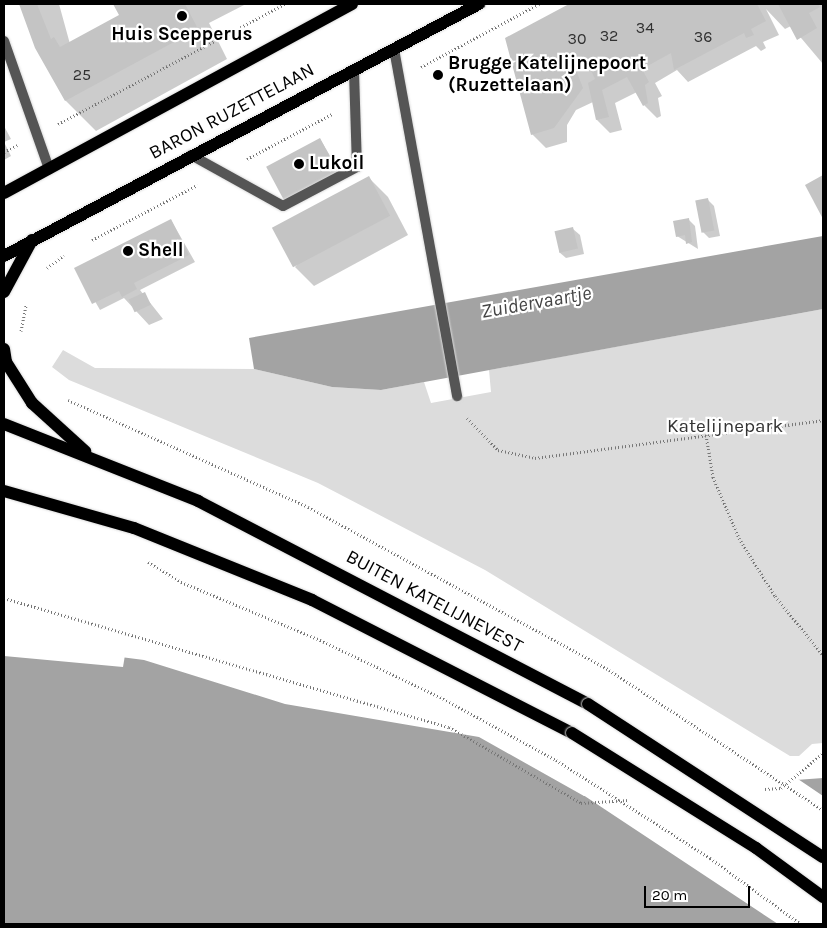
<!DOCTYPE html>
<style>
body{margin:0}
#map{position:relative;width:827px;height:928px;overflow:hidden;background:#fff;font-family:Karla,sans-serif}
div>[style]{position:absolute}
.green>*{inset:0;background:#dcdcdc}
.water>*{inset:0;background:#a3a3a3}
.pier>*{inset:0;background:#fff}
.shadow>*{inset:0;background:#0003}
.building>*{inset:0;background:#c4c4c4;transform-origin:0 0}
.path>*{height:3px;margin-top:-1.5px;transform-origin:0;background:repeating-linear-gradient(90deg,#777 0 1px,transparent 0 3.5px)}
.roads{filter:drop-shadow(0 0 1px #dbdbdb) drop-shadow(0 0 1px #dbdbdb)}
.service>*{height:10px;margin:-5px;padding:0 5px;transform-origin:5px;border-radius:5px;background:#555}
.minor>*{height:10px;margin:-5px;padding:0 5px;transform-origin:5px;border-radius:5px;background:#555}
.primary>*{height:12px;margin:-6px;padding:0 6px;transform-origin:6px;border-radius:6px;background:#000}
.path-bridge>*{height:3px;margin-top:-1.5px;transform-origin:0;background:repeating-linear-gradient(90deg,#777 0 1px,transparent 0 3.5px)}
.bridges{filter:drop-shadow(0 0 1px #dbdbdb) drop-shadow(0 0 1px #dbdbdb)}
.primary-bridge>*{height:12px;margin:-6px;padding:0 6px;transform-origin:6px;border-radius:6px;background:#000}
.dots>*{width:14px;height:14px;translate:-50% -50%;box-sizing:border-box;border:2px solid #fff;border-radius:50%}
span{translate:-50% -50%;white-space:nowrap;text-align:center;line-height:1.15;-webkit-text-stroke:4.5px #fff;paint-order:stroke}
.number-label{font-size:16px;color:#313131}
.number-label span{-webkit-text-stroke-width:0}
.poi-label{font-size:19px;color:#000;font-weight:700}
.left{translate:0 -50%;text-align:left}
.street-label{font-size:19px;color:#000}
.park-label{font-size:19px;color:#333}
.water-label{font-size:20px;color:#444;font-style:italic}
.frame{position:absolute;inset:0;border:5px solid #000;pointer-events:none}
.scale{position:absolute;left:644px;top:886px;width:106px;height:22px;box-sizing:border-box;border:2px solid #000;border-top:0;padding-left:6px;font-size:15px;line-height:18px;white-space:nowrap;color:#000;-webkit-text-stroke:4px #fff;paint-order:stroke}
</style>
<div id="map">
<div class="green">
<i style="clip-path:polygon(823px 309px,823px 743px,812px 744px,799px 756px,790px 756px,485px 570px,318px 483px,69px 380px,52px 367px,63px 350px,95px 368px,254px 369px,332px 387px,381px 390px,424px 382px,431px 403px,491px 392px,489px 370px)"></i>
</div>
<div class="water">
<i style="clip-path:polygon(823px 236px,823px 309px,381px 390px,332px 387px,254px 369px,249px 338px)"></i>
<i style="clip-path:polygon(4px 642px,144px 660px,285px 704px,479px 737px,584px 796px,823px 778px,823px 924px,4px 924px)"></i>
</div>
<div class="pier">
<i style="clip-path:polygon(4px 640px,125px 655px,123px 667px,4px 656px)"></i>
<i style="clip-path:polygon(795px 777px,823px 796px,823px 924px,778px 924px,559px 779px,584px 793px)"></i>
</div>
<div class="shadow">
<i style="clip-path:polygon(20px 4px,59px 4px,70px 44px,121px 16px,114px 4px,246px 4px,209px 23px,227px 59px,96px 131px,66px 101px,36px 47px)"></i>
<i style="clip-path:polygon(572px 4px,823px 4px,823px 64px,791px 26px,785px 29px,766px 9px,779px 35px,763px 42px,766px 48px,761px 51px,756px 46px,688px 82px,677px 70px,655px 83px,662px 96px,658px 98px,661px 116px,657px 118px,644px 105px,637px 92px,615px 103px,622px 130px,610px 133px,597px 120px,593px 102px,576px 110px,567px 125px,567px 142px,546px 148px,532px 134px,506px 39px)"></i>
<i style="clip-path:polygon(4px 126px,11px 139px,4px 142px)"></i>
<i style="clip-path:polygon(320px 139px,344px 179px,292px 207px)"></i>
<i style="clip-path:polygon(4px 142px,11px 156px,4px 160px)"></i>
<i style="clip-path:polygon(369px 178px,388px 197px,408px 235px,314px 286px,295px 267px)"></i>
<i style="clip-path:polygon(707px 199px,714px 206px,720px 236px,709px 238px,702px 231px)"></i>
<i style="clip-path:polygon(171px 220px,195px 262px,140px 290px,163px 319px,149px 325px,124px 298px,100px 310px,76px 268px)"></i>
<i style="clip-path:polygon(689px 220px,695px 226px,698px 249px,677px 236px)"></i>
<i style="clip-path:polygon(573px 229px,580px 235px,584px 254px,566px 258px,559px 252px)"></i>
</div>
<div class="building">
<i style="clip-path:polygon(19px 4px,37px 4px,51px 39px,54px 37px,60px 47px,119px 15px,113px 4px,185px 4px,198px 29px,65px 101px,35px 48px)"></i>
<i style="clip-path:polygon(569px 4px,757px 4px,766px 21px,751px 29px,754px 35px,746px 38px,744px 33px,674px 70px,671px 53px,642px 69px,649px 82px,645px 85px,648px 103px,643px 106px,627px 77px,602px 90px,609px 117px,596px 120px,588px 83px,595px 79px,588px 64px,576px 70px,583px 88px,554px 128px,531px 135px,505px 38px)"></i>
<i style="clip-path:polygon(778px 4px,818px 4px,820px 7px,809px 13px,817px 28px,797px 40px)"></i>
<i style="left:320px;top:138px;width:38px;height:61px;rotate:62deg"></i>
<i style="clip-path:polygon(823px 175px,823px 219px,805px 185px)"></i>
<i style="left:369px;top:176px;width:45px;height:110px;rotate:62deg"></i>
<i style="left:708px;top:198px;width:33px;height:13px;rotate:79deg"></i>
<i style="clip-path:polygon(689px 218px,692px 242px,686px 244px,685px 235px,676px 237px,673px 221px)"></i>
<i style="clip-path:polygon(171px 219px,189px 255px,134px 283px,137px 289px,122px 297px,119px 291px,92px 304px,74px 268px)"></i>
<i style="left:573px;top:227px;width:22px;height:19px;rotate:77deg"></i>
<i style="left:145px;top:292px;width:14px;height:18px;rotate:65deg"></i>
</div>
<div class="path">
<i style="left:421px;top:67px;width:134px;rotate:-28.1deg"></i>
<i style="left:58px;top:124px;width:257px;rotate:-27.9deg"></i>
<i style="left:4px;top:152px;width:15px;rotate:-28deg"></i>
<i style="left:247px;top:159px;width:96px;rotate:-27.9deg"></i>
<i style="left:92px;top:240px;width:119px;rotate:-27.6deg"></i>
<i style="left:47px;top:268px;width:21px;rotate:-37deg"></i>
<i style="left:21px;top:331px;width:26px;rotate:-79deg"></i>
<i style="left:68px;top:400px;width:263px;rotate:24deg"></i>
<i style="left:308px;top:507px;width:342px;rotate:28.4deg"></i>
<i style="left:467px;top:418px;width:45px;rotate:45.9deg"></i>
<i style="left:498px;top:450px;width:38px;rotate:12deg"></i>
<i style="left:535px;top:458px;width:290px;rotate:-7.5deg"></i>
<i style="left:706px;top:435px;width:43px;rotate:80.5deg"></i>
<i style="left:713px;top:477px;width:66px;rotate:66.9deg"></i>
<i style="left:739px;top:538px;width:68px;rotate:58.2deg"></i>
<i style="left:775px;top:596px;width:76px;rotate:50.9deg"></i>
<i style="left:148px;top:562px;width:39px;rotate:31deg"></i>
<i style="left:181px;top:582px;width:151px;rotate:22.6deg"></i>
<i style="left:320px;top:640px;width:133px;rotate:25.4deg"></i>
<i style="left:440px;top:697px;width:132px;rotate:28.5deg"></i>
<i style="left:4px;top:598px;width:463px;rotate:16.2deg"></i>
<i style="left:449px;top:727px;width:152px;rotate:29.9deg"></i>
<i style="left:581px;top:803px;width:48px;rotate:-3.6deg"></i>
<i style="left:765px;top:789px;width:16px;rotate:-4deg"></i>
<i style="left:781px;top:788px;width:55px;rotate:-39.8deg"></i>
</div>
<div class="roads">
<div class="service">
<i style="left:191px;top:155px;width:105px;rotate:29deg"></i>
<i style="left:283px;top:206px;width:84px;rotate:-27.8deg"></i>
<i style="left:357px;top:167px;width:97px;rotate:-91.8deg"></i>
</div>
<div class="minor">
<i style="left:4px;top:41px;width:136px;rotate:70.6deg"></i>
<i style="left:394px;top:49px;width:353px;rotate:79.7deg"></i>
</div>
<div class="primary">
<i style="left:4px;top:193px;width:396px;rotate:-28.5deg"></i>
<i style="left:4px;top:256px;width:538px;rotate:-27.95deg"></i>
<i style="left:4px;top:292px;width:59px;rotate:-61.7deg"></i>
<i style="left:4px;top:349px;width:13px;rotate:81deg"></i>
<i style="left:6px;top:362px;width:49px;rotate:57.6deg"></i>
<i style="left:32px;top:403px;width:72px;rotate:42.2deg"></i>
<i style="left:4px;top:424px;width:209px;rotate:21.6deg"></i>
<i style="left:198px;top:501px;width:440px;rotate:27.5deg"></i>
<i style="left:4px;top:491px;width:135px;rotate:15.9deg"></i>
<i style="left:134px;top:528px;width:192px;rotate:22deg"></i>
<i style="left:312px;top:600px;width:292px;rotate:27.1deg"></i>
</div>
</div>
<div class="path-bridge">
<i style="left:609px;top:670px;width:256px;rotate:33.2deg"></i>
<i style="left:556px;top:760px;width:183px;rotate:32.5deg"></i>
<i style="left:710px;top:858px;width:112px;rotate:36deg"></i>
</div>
<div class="bridges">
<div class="primary-bridge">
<i style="left:588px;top:704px;width:280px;rotate:33.1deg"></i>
<i style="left:572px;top:733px;width:217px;rotate:32deg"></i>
<i style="left:756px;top:848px;width:83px;rotate:36.2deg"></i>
</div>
</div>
<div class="dots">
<i style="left:182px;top:16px;background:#000"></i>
<i style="left:438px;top:75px;background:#000"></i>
<i style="left:299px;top:164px;background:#000"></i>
<i style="left:128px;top:251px;background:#000"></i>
</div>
<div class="number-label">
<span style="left:645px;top:28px">34</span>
<span style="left:609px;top:36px">32</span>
<span style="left:703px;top:37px">36</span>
<span style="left:577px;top:39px">30</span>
<span style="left:82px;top:75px">25</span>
</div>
<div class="poi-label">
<span style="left:182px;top:35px">Huis Scepperus</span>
<span class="left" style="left:448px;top:75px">Brugge Katelijnepoort<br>(Ruzettelaan)</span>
<span class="left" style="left:309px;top:164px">Lukoil</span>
<span class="left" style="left:138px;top:251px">Shell</span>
</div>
<div class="street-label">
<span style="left:232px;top:112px;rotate:-28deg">BARON RUZETTELAAN</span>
<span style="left:434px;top:602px;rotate:28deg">BUITEN KATELIJNEVEST</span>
</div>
<div class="park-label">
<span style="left:725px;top:427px">Katelijnepark</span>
</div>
<div class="water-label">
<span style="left:536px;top:302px;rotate:-10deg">Zuidervaartje</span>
</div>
<div class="frame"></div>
<div class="scale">20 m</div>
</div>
